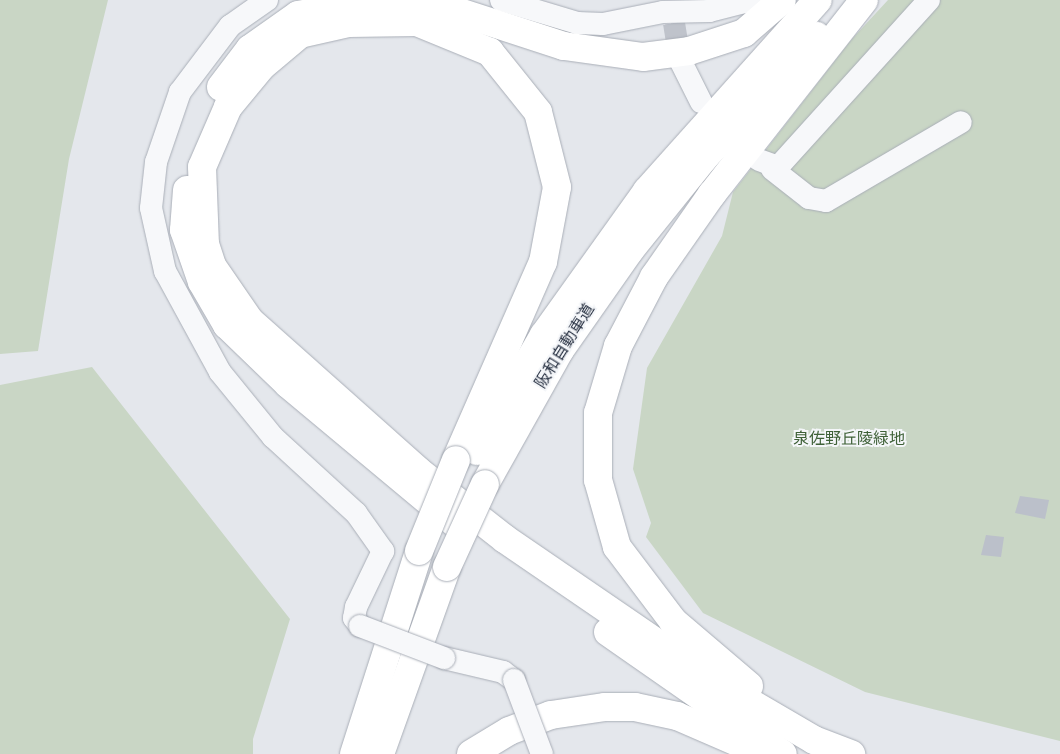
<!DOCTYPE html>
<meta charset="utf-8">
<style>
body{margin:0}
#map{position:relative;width:1060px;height:754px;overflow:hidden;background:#e4e7ec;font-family:Rubik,"Noto Sans JP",sans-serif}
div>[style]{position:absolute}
.green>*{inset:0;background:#c9d6c5}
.building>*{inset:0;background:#bbc0ca}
.minor-tunnel>*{height:22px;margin-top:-11px;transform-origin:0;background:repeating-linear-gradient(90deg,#bfc3cb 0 22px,transparent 0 33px)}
.roads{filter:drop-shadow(0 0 1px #a9aeb7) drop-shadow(0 0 1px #a9aeb7)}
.minor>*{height:22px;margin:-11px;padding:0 11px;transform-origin:11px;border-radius:11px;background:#f7f8fa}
.highway>*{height:28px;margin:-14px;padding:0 14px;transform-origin:14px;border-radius:14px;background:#fff}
.bridges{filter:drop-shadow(0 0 1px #a9aeb7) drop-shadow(0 0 1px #a9aeb7)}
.minor-bridge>*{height:22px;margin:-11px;padding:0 11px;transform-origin:11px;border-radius:11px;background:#f7f8fa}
.highway-bridge>*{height:28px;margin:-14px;padding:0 14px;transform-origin:14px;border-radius:14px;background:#fff}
span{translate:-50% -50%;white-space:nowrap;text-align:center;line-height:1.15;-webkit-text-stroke:4px #f4f6f9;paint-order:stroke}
.street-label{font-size:16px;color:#2b3445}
.park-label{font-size:16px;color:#3f6138}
</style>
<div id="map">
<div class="green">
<i style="clip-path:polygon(0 0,108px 0,69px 159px,38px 351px,0 354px)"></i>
<i style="clip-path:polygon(888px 0,1060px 0,1060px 741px,865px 692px,703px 613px,646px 537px,651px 523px,633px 469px,647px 368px,722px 236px,733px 192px,851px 40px)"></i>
<i style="clip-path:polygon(92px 367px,290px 619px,253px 739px,253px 754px,0 754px,0 385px)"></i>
</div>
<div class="building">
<i style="clip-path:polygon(1020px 496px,1049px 500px,1045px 519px,1015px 513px)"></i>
<i style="clip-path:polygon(986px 535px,1004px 537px,1001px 557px,981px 555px)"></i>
</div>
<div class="minor-tunnel">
<i style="left:674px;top:23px;width:37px;rotate:81deg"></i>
</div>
<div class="roads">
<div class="minor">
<i style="left:267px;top:0;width:45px;rotate:144.9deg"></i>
<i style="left:230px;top:26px;width:83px;rotate:127.1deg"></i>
<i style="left:180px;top:92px;width:74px;rotate:108.9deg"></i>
<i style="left:156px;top:162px;width:46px;rotate:96.2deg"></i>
<i style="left:151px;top:208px;width:65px;rotate:77.5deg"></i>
<i style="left:165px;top:271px;width:115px;rotate:61.4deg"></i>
<i style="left:220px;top:372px;width:84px;rotate:50.8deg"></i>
<i style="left:273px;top:437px;width:113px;rotate:42.5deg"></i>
<i style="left:356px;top:513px;width:47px;rotate:54.6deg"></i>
<i style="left:383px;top:551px;width:62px;rotate:115.7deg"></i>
<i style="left:356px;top:607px;width:11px;rotate:100deg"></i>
<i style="left:354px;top:618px;width:10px;rotate:53deg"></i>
<i style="left:501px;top:0;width:79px;rotate:16.8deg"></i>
<i style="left:577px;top:23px;width:26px;rotate:2deg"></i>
<i style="left:603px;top:24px;width:61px;rotate:-11.3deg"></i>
<i style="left:663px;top:12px;width:46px;rotate:-1.2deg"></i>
<i style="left:709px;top:11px;width:45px;rotate:-14deg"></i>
<i style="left:680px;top:60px;width:47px;rotate:63.4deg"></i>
<i style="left:759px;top:160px;width:20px;rotate:20deg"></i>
<i style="left:778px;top:167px;width:225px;rotate:-47.9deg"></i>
<i style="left:772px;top:169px;width:47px;rotate:38.1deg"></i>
<i style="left:809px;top:198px;width:17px;rotate:10deg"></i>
<i style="left:826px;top:201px;width:156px;rotate:-30.3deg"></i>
<i style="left:444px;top:658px;width:61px;rotate:13.3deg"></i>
<i style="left:503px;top:672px;width:14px;rotate:36deg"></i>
</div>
<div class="highway">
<i style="left:387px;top:0;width:64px;rotate:8.1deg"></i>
<i style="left:450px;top:9px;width:120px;rotate:18deg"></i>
<i style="left:564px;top:46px;width:80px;rotate:7.9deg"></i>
<i style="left:643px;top:57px;width:46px;rotate:-7.4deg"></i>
<i style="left:689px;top:51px;width:58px;rotate:-18.1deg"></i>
<i style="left:744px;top:33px;width:50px;rotate:-41deg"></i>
<i style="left:221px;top:87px;width:48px;rotate:-52.7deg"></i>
<i style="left:250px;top:49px;width:59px;rotate:-35.3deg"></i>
<i style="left:298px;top:15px;width:83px;rotate:-10.4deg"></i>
<i style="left:187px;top:190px;width:40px;rotate:94.3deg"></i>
<i style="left:184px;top:230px;width:55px;rotate:70.9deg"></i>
<i style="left:202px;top:282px;width:50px;rotate:59.8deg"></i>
<i style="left:227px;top:325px;width:85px;rotate:44deg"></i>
<i style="left:288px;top:384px;width:217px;rotate:39.8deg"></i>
<i style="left:477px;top:451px;width:134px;rotate:-60deg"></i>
<i style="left:544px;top:335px;width:177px;rotate:-54.4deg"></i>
<i style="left:647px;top:191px;width:256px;rotate:-48.2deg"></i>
<i style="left:456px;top:460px;width:216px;rotate:-66.3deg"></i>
<i style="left:543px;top:262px;width:76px;rotate:-79.4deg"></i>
<i style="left:557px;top:187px;width:77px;rotate:-104.2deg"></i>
<i style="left:538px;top:112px;width:77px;rotate:-128.7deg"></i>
<i style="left:490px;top:52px;width:79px;rotate:-157.7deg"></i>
<i style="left:417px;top:22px;width:69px;rotate:179.2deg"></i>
<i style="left:348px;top:23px;width:49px;rotate:167.1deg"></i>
<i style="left:300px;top:34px;width:51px;rotate:139.8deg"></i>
<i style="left:261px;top:67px;width:52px;rotate:129.5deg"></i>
<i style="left:228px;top:107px;width:65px;rotate:113.4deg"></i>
<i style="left:202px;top:167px;width:77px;rotate:87.8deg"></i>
<i style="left:205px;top:244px;width:23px;rotate:72deg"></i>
<i style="left:212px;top:266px;width:67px;rotate:55.4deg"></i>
<i style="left:250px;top:321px;width:224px;rotate:41.7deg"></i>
<i style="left:417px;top:470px;width:112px;rotate:38.1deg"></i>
<i style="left:505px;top:539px;width:246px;rotate:34.4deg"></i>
<i style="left:708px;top:678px;width:123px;rotate:30.3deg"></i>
<i style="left:814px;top:740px;width:40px;rotate:21deg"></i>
<i style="left:485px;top:484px;width:154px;rotate:-60.8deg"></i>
<i style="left:560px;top:350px;width:122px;rotate:-55deg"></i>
<i style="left:630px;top:250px;width:118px;rotate:-51.2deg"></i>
<i style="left:704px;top:158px;width:166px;rotate:-47.4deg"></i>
<i style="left:608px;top:632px;width:213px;rotate:34.9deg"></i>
<i style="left:749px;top:686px;width:100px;rotate:-139.5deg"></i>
<i style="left:673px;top:621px;width:93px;rotate:-127.1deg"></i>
<i style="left:617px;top:547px;width:70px;rotate:-105.8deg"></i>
<i style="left:598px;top:480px;width:67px;rotate:-90deg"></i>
<i style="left:598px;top:413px;width:70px;rotate:-73.4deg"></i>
<i style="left:618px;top:346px;width:78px;rotate:-62.4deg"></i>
<i style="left:654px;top:277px;width:101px;rotate:-55.1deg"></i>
<i style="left:712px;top:194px;width:246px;rotate:-51.9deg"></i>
<i style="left:354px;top:754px;width:213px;rotate:-72.2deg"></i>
<i style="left:380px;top:754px;width:199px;rotate:-70.3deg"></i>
<i style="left:471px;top:754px;width:44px;rotate:-31.2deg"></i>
<i style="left:509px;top:731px;width:45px;rotate:-20.9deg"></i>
<i style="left:551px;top:715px;width:55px;rotate:-8.4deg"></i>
<i style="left:605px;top:707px;width:30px"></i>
<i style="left:635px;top:707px;width:43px;rotate:12.1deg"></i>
<i style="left:677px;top:716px;width:86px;rotate:23.3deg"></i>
</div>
</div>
<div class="bridges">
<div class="minor-bridge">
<i style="left:360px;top:626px;width:90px;rotate:20.9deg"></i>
<i style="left:514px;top:680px;width:79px;rotate:69.3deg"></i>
</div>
<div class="highway-bridge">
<i style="left:419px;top:551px;width:98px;rotate:-67.9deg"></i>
<i style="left:447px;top:567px;width:91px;rotate:-65.4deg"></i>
</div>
</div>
<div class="street-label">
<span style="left:565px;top:346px;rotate:-58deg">阪和自動車道</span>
</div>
<div class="park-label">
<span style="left:849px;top:439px">泉佐野丘陵緑地</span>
</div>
</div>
